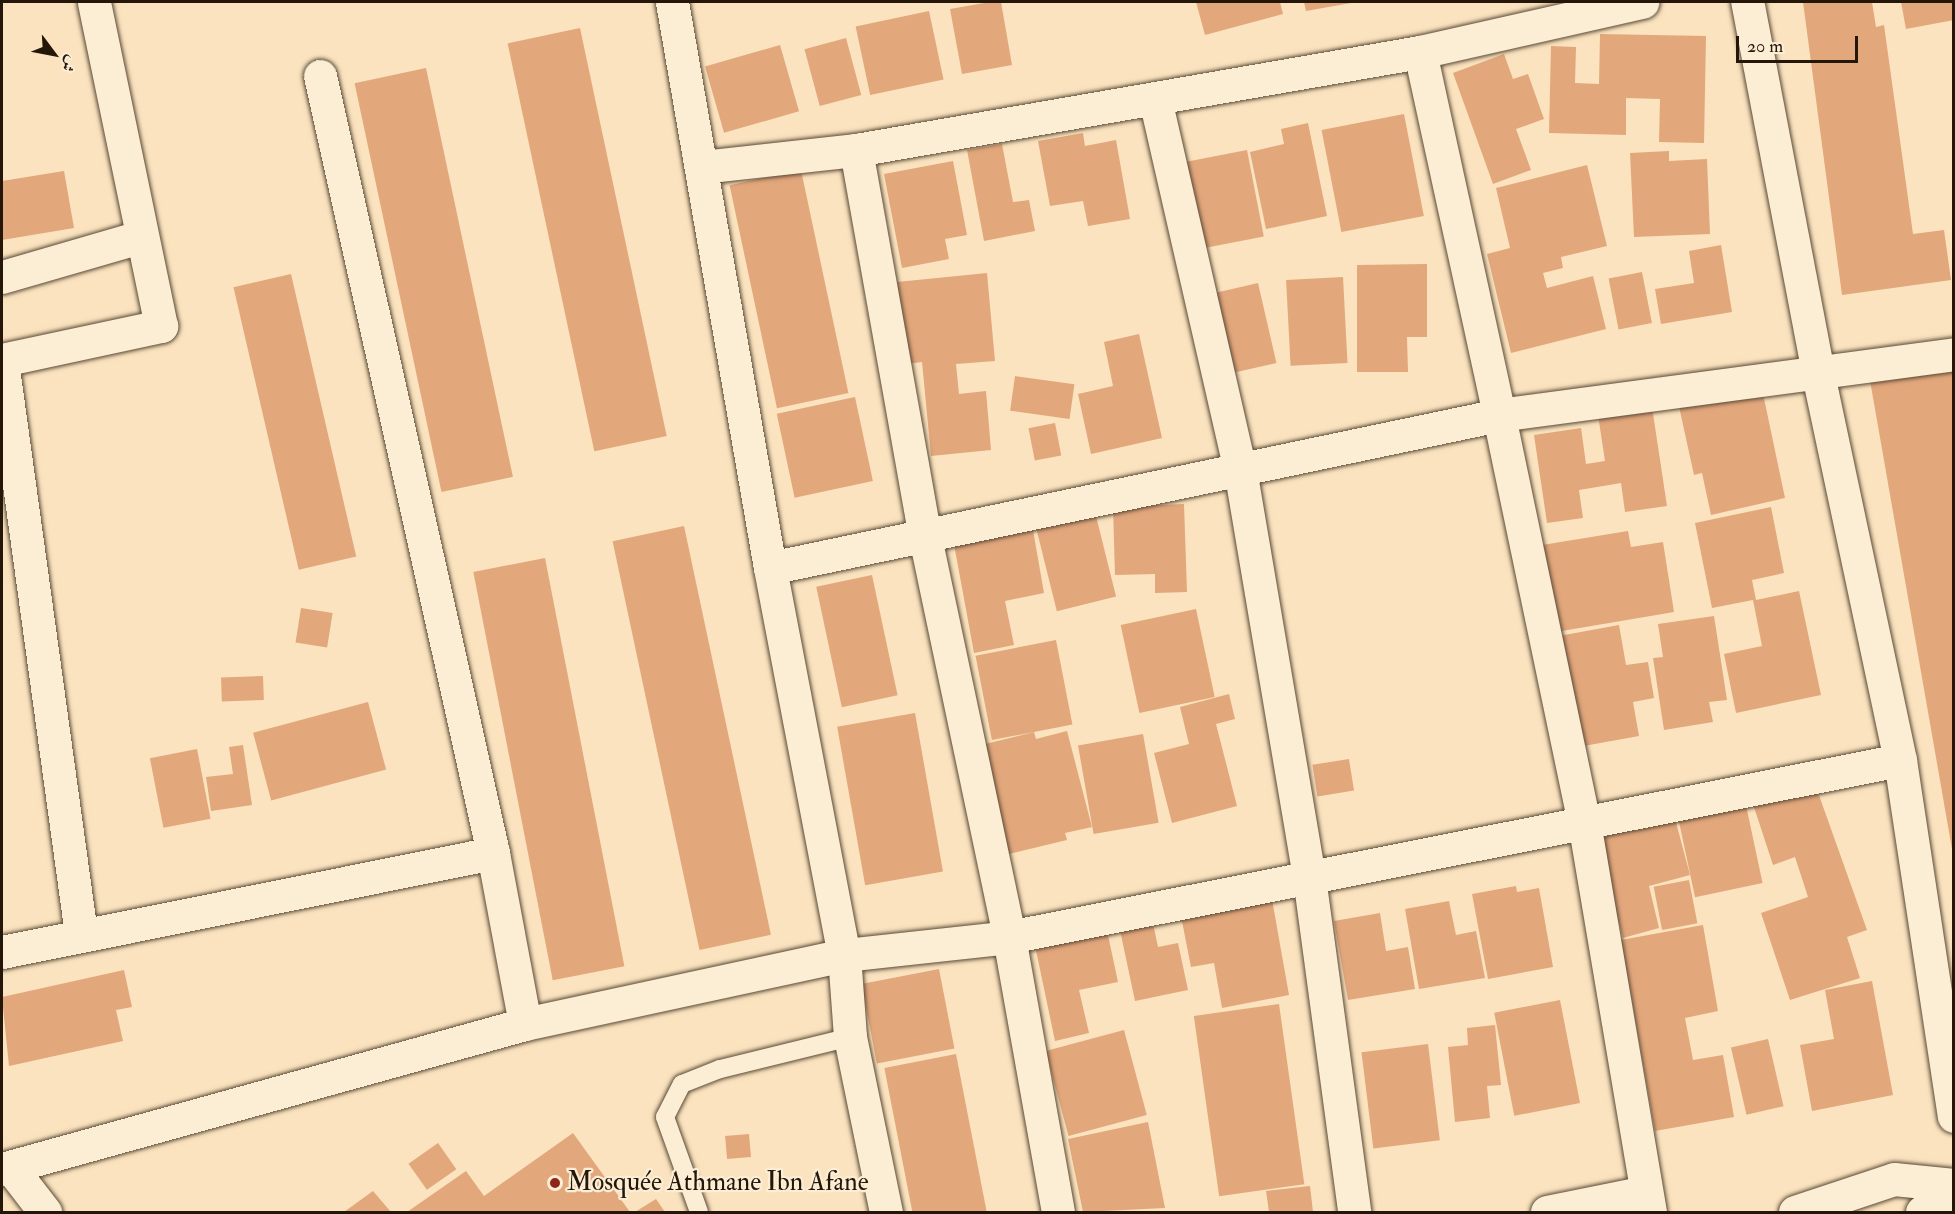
<!DOCTYPE html>
<meta charset="utf-8">
<style>
body{margin:0}
#map{position:relative;width:1955px;height:1214px;overflow:hidden;background:#fae3be;font-family:"IM FELL Double Pica",Amiri,serif}
div>[style]{position:absolute}
.building>*{inset:0;background:#e3a77c;transform-origin:0 0}
.roads{filter:drop-shadow(0 0 2px #5a4936) drop-shadow(0 0 2px #5a4936)}
.lane>*{height:18px;margin:-9px;padding:0 9px;transform-origin:9px;border-radius:9px;background:#fcedd5}
.street>*{height:33px;margin:-16.5px;padding:0 16.5px;transform-origin:16.5px;border-radius:16.5px;background:#fcedd5}
.secondary>*{height:33px;margin:-16.5px;padding:0 16.5px;transform-origin:16.5px;border-radius:16.5px;background:#fcedd5}
.dots>*{width:16px;height:16px;translate:-50% -50%;box-sizing:border-box;border:3px solid #fcedd5;border-radius:50%}
span{translate:-50% -50%;white-space:nowrap;text-align:center;line-height:1.15;-webkit-text-stroke:4.5px #fcedd5;paint-order:stroke}
.poi-label{font-size:26px;color:#241609}
.left{translate:0 -50%;text-align:left}
.frame{position:absolute;inset:0;border:3px solid #241609;pointer-events:none}
.north{position:absolute;left:24px;top:24px;width:60px;height:60px;-webkit-text-stroke:4px #fcedd5;paint-order:stroke;rotate:122deg;font-size:16px;font-weight:700;line-height:24px;text-align:center;color:#241609}
.north::after{content:'';display:block;margin:auto;width:21px;height:27px;background:#241609;clip-path:polygon(50% 0,100% 100%,50% 72%,0 100%)}
.scale{position:absolute;left:1736px;top:36px;width:122px;height:27px;box-sizing:border-box;border:3px solid #241609;border-top:0;padding-left:8px;font-size:18px;line-height:21px;white-space:nowrap;color:#241609;-webkit-text-stroke:4px #fcedd5;paint-order:stroke}
</style>
<div id="map">
<div class="building">
<i style="clip-path:polygon(990px 2px,1001px 2px,1012px 65px,962px 74px,950px 9px)"></i>
<i style="clip-path:polygon(1196px 2px,1280px 2px,1283px 14px,1205px 35px)"></i>
<i style="clip-path:polygon(1304px 2px,1351px 2px,1351px 3px,1306px 11px)"></i>
<i style="clip-path:polygon(1803px 2px,1872px 2px,1876px 27px,1884px 25px,1913px 234px,1944px 230px,1951px 280px,1842px 295px)"></i>
<i style="clip-path:polygon(1901px 2px,1954px 2px,1954px 20px,1906px 29px)"></i>
<i style="left:929px;top:11px;width:70px;height:75px;rotate:78deg"></i>
<i style="left:580px;top:28px;width:417px;height:74px;rotate:78deg"></i>
<i style="clip-path:polygon(1600px 34px,1706px 36px,1704px 143px,1659px 142px,1660px 99px,1626px 98px,1626px 135px,1549px 133px,1551px 46px,1576px 47px,1575px 83px,1599px 84px)"></i>
<i style="left:846px;top:38px;width:59px;height:43px;rotate:75deg"></i>
<i style="left:780px;top:45px;width:69px;height:78px;rotate:74deg"></i>
<i style="clip-path:polygon(1504px 54px,1513px 79px,1528px 74px,1544px 119px,1516px 129px,1531px 170px,1493px 184px,1453px 73px)"></i>
<i style="left:426px;top:68px;width:418px;height:73px;rotate:78deg"></i>
<i style="left:1404px;top:114px;width:104px;height:84px;rotate:79deg"></i>
<i style="clip-path:polygon(1308px 123px,1327px 216px,1266px 229px,1250px 152px,1284px 144px,1281px 129px)"></i>
<i style="clip-path:polygon(1083px 133px,1085px 146px,1116px 140px,1130px 219px,1088px 226px,1083px 201px,1050px 206px,1038px 141px)"></i>
<i style="clip-path:polygon(1002px 144px,1013px 202px,1029px 200px,1035px 231px,984px 241px,967px 150px)"></i>
<i style="left:1247px;top:150px;width:88px;height:67px;rotate:79deg"></i>
<i style="clip-path:polygon(1669px 151px,1669px 161px,1707px 159px,1710px 234px,1634px 237px,1630px 153px)"></i>
<i style="clip-path:polygon(953px 161px,967px 235px,945px 239px,949px 259px,902px 268px,884px 174px)"></i>
<i style="clip-path:polygon(1587px 165px,1607px 246px,1561px 257px,1563px 268px,1543px 273px,1547px 288px,1593px 276px,1606px 329px,1511px 353px,1487px 254px,1510px 248px,1496px 188px)"></i>
<i style="left:801px;top:170px;width:228px;height:73px;rotate:78deg"></i>
<i style="clip-path:polygon(64px 171px,74px 228px,2px 240px,2px 181px)"></i>
<i style="clip-path:polygon(1721px 245px,1732px 312px,1661px 324px,1655px 289px,1694px 283px,1689px 251px)"></i>
<i style="clip-path:polygon(1427px 264px,1427px 337px,1407px 337px,1408px 372px,1357px 372px,1357px 265px)"></i>
<i style="left:1642px;top:272px;width:52px;height:34px;rotate:79deg"></i>
<i style="clip-path:polygon(987px 273px,995px 361px,956px 364px,959px 394px,986px 391px,991px 450px,931px 456px,922px 362px,905px 364px,897px 282px)"></i>
<i style="left:291px;top:274px;width:290px;height:59px;rotate:77deg"></i>
<i style="left:1343px;top:277px;width:86px;height:57px;rotate:87deg"></i>
<i style="left:1258px;top:283px;width:82px;height:61px;rotate:77deg"></i>
<i style="clip-path:polygon(1139px 334px,1162px 438px,1091px 454px,1078px 394px,1113px 386px,1104px 342px)"></i>
<i style="clip-path:polygon(1954px 354px,1954px 849px,1952px 849px,1868px 369px)"></i>
<i style="left:1015px;top:376px;width:60px;height:35px;rotate:8deg"></i>
<i style="clip-path:polygon(1761px 384px,1785px 498px,1711px 515px,1702px 473px,1694px 475px,1678px 402px)"></i>
<i style="left:855px;top:397px;width:86px;height:80px;rotate:78deg"></i>
<i style="clip-path:polygon(1652px 407px,1667px 506px,1625px 512px,1621px 483px,1579px 490px,1583px 518px,1547px 523px,1534px 435px,1581px 428px,1586px 464px,1605px 461px,1598px 415px)"></i>
<i style="left:1055px;top:423px;width:33px;height:27px;rotate:79deg"></i>
<i style="clip-path:polygon(1184px 504px,1187px 592px,1155px 593px,1155px 574px,1115px 575px,1113px 507px)"></i>
<i style="clip-path:polygon(1771px 507px,1784px 573px,1752px 580px,1756px 600px,1799px 591px,1821px 695px,1736px 713px,1724px 654px,1762px 646px,1753px 600px,1712px 608px,1695px 523px)"></i>
<i style="left:1095px;top:512px;width:87px;height:61px;rotate:76deg"></i>
<i style="left:684px;top:526px;width:418px;height:73px;rotate:78deg"></i>
<i style="clip-path:polygon(1033px 530px,1044px 593px,1005px 601px,1014px 645px,974px 653px,953px 539px)"></i>
<i style="clip-path:polygon(1628px 531px,1631px 547px,1663px 542px,1674px 612px,1556px 632px,1542px 545px)"></i>
<i style="left:545px;top:558px;width:416px;height:73px;rotate:79deg"></i>
<i style="left:872px;top:575px;width:123px;height:57px;rotate:78deg"></i>
<i style="left:301px;top:608px;width:32px;height:35px;rotate:9deg"></i>
<i style="left:1196px;top:609px;width:90px;height:77px;rotate:78deg"></i>
<i style="clip-path:polygon(1714px 616px,1727px 700px,1709px 702px,1713px 722px,1664px 730px,1653px 658px,1663px 657px,1658px 624px)"></i>
<i style="clip-path:polygon(1619px 625px,1626px 665px,1648px 662px,1654px 698px,1633px 702px,1639px 736px,1578px 747px,1559px 636px)"></i>
<i style="left:1056px;top:640px;width:86px;height:82px;rotate:79deg"></i>
<i style="left:263px;top:676px;width:24px;height:42px;rotate:88deg"></i>
<i style="clip-path:polygon(1229px 694px,1235px 719px,1216px 724px,1237px 806px,1172px 823px,1154px 753px,1189px 744px,1180px 707px)"></i>
<i style="left:368px;top:702px;width:70px;height:119px;rotate:75deg"></i>
<i style="left:915px;top:713px;width:161px;height:79px;rotate:80deg"></i>
<i style="clip-path:polygon(1067px 731px,1092px 827px,1065px 833px,1067px 840px,1009px 854px,981px 745px,1034px 732px,1036px 739px)"></i>
<i style="left:1143px;top:734px;width:90px;height:66px;rotate:80deg"></i>
<i style="clip-path:polygon(243px 745px,252px 805px,211px 811px,206px 777px,233px 774px,229px 747px)"></i>
<i style="left:197px;top:749px;width:71px;height:48px;rotate:79deg"></i>
<i style="left:1349px;top:759px;width:32px;height:37px;rotate:81deg"></i>
<i style="clip-path:polygon(1815px 784px,1867px 930px,1847px 937px,1860px 978px,1790px 1000px,1761px 913px,1808px 897px,1795px 857px,1773px 865px,1753px 804px)"></i>
<i style="left:1743px;top:791px;width:94px;height:69px;rotate:78deg"></i>
<i style="clip-path:polygon(1673px 811px,1690px 875px,1649px 886px,1659px 928px,1623px 938px,1595px 831px)"></i>
<i style="left:1689px;top:880px;width:44px;height:36px;rotate:79deg"></i>
<i style="clip-path:polygon(1516px 886px,1517px 892px,1539px 888px,1553px 967px,1488px 979px,1472px 894px)"></i>
<i style="clip-path:polygon(1270px 888px,1289px 995px,1222px 1008px,1214px 963px,1191px 967px,1179px 906px)"></i>
<i style="clip-path:polygon(1449px 901px,1456px 935px,1476px 931px,1485px 978px,1419px 989px,1405px 909px)"></i>
<i style="clip-path:polygon(1150px 909px,1158px 947px,1178px 943px,1188px 990px,1135px 1001px,1117px 916px)"></i>
<i style="clip-path:polygon(1380px 913px,1386px 951px,1408px 947px,1415px 989px,1348px 1000px,1334px 921px)"></i>
<i style="clip-path:polygon(1105px 921px,1118px 982px,1079px 990px,1089px 1033px,1055px 1041px,1033px 936px)"></i>
<i style="clip-path:polygon(1703px 925px,1718px 1011px,1685px 1018px,1693px 1060px,1723px 1055px,1734px 1117px,1655px 1131px,1621px 940px)"></i>
<i style="left:939px;top:969px;width:81px;height:79px;rotate:79deg"></i>
<i style="clip-path:polygon(124px 970px,132px 1007px,116px 1010px,123px 1041px,9px 1066px,2px 997px)"></i>
<i style="clip-path:polygon(1872px 981px,1893px 1095px,1812px 1111px,1800px 1045px,1834px 1039px,1825px 990px)"></i>
<i style="left:1560px;top:1000px;width:105px;height:67px;rotate:79deg"></i>
<i style="left:1279px;top:1004px;width:182px;height:86px;rotate:82deg"></i>
<i style="clip-path:polygon(1495px 1025px,1501px 1085px,1487px 1086px,1490px 1118px,1455px 1122px,1448px 1047px,1468px 1045px,1467px 1028px)"></i>
<i style="left:1124px;top:1030px;width:88px;height:81px;rotate:75deg"></i>
<i style="left:1768px;top:1039px;width:69px;height:38px;rotate:77deg"></i>
<i style="left:1428px;top:1044px;width:97px;height:67px;rotate:83deg"></i>
<i style="left:956px;top:1054px;width:161px;height:73px;rotate:79deg"></i>
<i style="clip-path:polygon(1148px 1122px,1165px 1208px,1083px 1212px,1068px 1139px)"></i>
<i style="clip-path:polygon(573px 1133px,630px 1212px,407px 1212px,466px 1171px,484px 1196px)"></i>
<i style="left:749px;top:1134px;width:23px;height:24px;rotate:85deg"></i>
<i style="left:438px;top:1143px;width:32px;height:36px;rotate:55deg"></i>
<i style="clip-path:polygon(1310px 1186px,1313px 1212px,1269px 1212px,1266px 1191px)"></i>
<i style="clip-path:polygon(373px 1191px,391px 1212px,344px 1212px)"></i>
<i style="clip-path:polygon(656px 1199px,665px 1212px,635px 1212px)"></i>
</div>
<div class="roads">
<div class="lane">
<i style="left:699px;top:1212px;width:101px;rotate:-109.7deg"></i>
<i style="left:665px;top:1117px;width:37px;rotate:-63deg"></i>
<i style="left:682px;top:1084px;width:41px;rotate:-21.5deg"></i>
<i style="left:720px;top:1069px;width:134px;rotate:-13.8deg"></i>
</div>
<div class="street">
<i style="left:1420px;top:52px;width:228px;rotate:-12.7deg"></i>
<i style="left:1155px;top:99px;width:380px;rotate:77.1deg"></i>
<i style="left:1240px;top:469px;width:414px;rotate:80.4deg"></i>
<i style="left:1309px;top:877px;width:338px;rotate:82.3deg"></i>
<i style="left:856px;top:150px;width:393px;rotate:79.9deg"></i>
<i style="left:925px;top:537px;width:409px;rotate:78.1deg"></i>
<i style="left:1009px;top:937px;width:279px;rotate:79.9deg"></i>
<i style="left:701px;top:167px;width:156px;rotate:-6.3deg"></i>
<i style="left:856px;top:150px;width:572px;rotate:-9.86deg"></i>
<i style="left:1420px;top:52px;width:371px;rotate:77.7deg"></i>
<i style="left:1499px;top:415px;width:745px;rotate:168.15deg"></i>
<i style="left:2px;top:277px;width:144px;rotate:-16.2deg"></i>
<i style="left:2px;top:360px;width:163px;rotate:-12.1deg"></i>
<i style="left:161px;top:326px;width:331px;rotate:-101.7deg"></i>
<i style="left:2px;top:361px;width:578px;rotate:82.15deg"></i>
<i style="left:1900px;top:760px;width:360px;rotate:81.4deg"></i>
<i style="left:493px;top:853px;width:174px;rotate:79.4deg"></i>
<i style="left:2px;top:952px;width:501px;rotate:-11.4deg"></i>
<i style="left:493px;top:853px;width:796px;rotate:-102.55deg"></i>
<i style="left:11px;top:1168px;width:56px;rotate:52.3deg"></i>
<i style="left:2px;top:1169px;width:543px;rotate:-15.5deg"></i>
<i style="left:525px;top:1024px;width:326px;rotate:-12.2deg"></i>
<i style="left:844px;top:955px;width:166px;rotate:-6.2deg"></i>
<i style="left:1009px;top:937px;width:908px;rotate:-11.24deg"></i>
<i style="left:1900px;top:760px;width:385px;rotate:-102deg"></i>
<i style="left:1820px;top:383px;width:388px;rotate:-100.8deg"></i>
<i style="left:1547px;top:1212px;width:101px;rotate:-11.4deg"></i>
<i style="left:1650px;top:1212px;width:395px;rotate:-99.6deg"></i>
<i style="left:1584px;top:823px;width:417px;rotate:-101.8deg"></i>
<i style="left:1499px;top:415px;width:459px;rotate:-7.6deg"></i>
<i style="left:1795px;top:1212px;width:104px;rotate:-18.4deg"></i>
<i style="left:1894px;top:1179px;width:60px;rotate:5.7deg"></i>
<i style="left:1922px;top:1212px;width:37px;rotate:-31deg"></i>
</div>
<div class="secondary">
<i style="left:672px;top:2px;width:574px;rotate:80.18deg"></i>
<i style="left:770px;top:568px;width:394px;rotate:79.2deg"></i>
<i style="left:844px;top:955px;width:82px;rotate:85.8deg"></i>
<i style="left:850px;top:1037px;width:179px;rotate:78.4deg"></i>
</div>
</div>
<div class="dots">
<i style="left:555px;top:1183px;background:#8f2418"></i>
</div>
<div class="poi-label">
<span class="left" style="left:567px;top:1183px">Mosquée Athmane Ibn Afane</span>
</div>
<div class="frame"></div>
<div class="north">ش</div>
<div class="scale">20 m</div>
</div>
